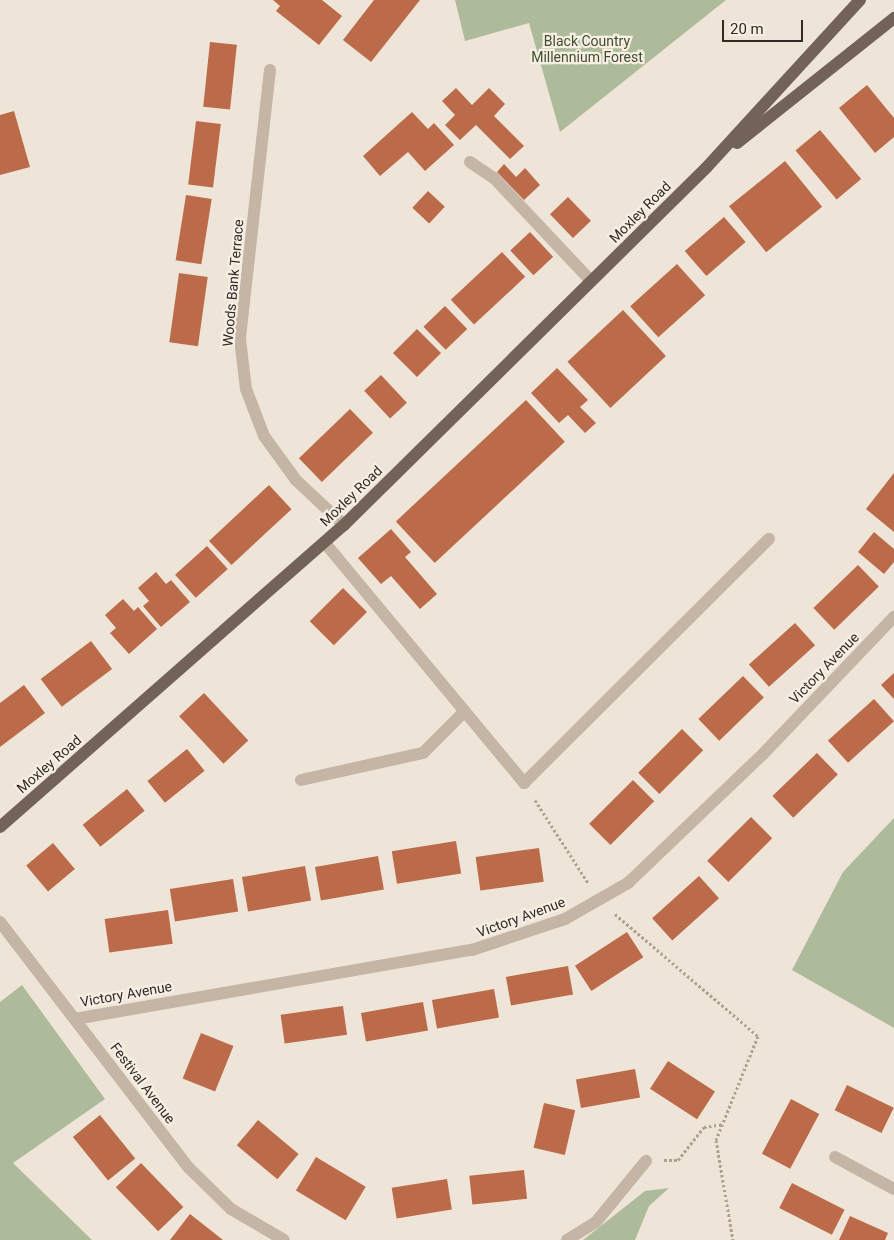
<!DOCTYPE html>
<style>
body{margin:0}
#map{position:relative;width:894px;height:1240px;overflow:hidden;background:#eee5d8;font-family:Roboto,sans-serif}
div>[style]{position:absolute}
.green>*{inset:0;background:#aebb9a}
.building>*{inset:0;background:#bb6b49;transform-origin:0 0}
.path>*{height:3px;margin-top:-1.5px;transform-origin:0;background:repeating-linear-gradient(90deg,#b0a090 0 2.5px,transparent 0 5px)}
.service>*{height:12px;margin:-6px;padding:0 6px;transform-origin:6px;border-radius:6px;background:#c5b5a5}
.minor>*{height:12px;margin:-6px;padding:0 6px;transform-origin:6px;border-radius:6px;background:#c5b5a5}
.primary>*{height:12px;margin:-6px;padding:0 6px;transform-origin:6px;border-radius:6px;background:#726258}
span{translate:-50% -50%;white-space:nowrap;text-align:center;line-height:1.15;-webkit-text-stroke:4.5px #f7efe4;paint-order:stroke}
.park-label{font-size:14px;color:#3f4d2c}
.street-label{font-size:14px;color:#312a26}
.scale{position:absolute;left:722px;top:20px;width:81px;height:22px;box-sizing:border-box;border:2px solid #312a26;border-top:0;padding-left:6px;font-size:15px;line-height:18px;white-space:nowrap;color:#312a26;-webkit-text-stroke:4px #f7efe4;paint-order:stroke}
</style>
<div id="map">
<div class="green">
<i style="clip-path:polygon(455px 0,726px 0,560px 132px,529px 23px,465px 41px)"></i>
<i style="clip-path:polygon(894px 818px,894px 1028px,792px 970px,843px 872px)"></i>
<i style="clip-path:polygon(22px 985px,105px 1099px,13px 1163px,92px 1240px,0 1240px,0 1002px)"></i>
<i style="clip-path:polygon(669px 1188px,649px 1206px,635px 1240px,583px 1240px,645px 1191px)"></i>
</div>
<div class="building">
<i style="clip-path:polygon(273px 0,322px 0,342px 16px,319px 45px,276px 11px,280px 6px)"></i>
<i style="clip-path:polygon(374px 0,420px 0,371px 62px,343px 40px)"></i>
<i style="left:210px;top:42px;width:27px;height:65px;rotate:6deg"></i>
<i style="clip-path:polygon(867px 85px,894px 118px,894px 137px,875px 153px,839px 108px)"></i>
<i style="clip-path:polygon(456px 88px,472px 105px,489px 88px,505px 104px,494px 116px,524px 146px,510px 159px,476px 125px,460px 140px,445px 125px,455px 115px,442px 101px)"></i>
<i style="clip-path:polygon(14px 111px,30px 167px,0 175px,0 115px)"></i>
<i style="clip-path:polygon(412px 112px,428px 129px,434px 123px,454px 145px,425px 171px,408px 152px,380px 176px,363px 156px)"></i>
<i style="left:196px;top:121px;width:25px;height:64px;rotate:7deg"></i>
<i style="left:820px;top:130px;width:64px;height:32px;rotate:50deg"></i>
<i style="left:785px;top:161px;width:59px;height:72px;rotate:51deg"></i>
<i style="clip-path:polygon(504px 164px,516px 177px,525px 168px,540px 185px,524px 200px,497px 172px)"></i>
<i style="left:428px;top:191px;width:23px;height:23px;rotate:43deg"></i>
<i style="left:186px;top:195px;width:26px;height:66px;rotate:9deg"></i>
<i style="left:568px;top:197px;width:33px;height:25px;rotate:46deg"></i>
<i style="left:724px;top:217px;width:33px;height:52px;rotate:49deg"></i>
<i style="left:530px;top:232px;width:34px;height:27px;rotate:47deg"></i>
<i style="left:502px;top:252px;width:34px;height:70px;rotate:47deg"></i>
<i style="left:677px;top:264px;width:42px;height:63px;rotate:48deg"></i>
<i style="left:179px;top:273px;width:29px;height:70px;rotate:8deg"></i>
<i style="left:445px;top:306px;width:32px;height:30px;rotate:46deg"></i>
<i style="left:623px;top:310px;width:63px;height:76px;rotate:47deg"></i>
<i style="left:417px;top:329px;width:34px;height:34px;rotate:45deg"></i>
<i style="clip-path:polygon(557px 368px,588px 400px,580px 407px,596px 423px,585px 433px,568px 415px,559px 423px,531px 393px)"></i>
<i style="left:381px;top:375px;width:38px;height:23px;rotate:47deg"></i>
<i style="left:526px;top:400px;width:57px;height:178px;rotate:47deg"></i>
<i style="left:350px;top:409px;width:33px;height:71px;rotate:46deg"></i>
<i style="clip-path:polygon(894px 473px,894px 532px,866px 509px)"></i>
<i style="left:269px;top:485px;width:33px;height:82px;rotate:47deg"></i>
<i style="clip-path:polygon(391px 529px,411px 552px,405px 557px,437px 594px,420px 609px,391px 576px,381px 584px,358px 558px)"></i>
<i style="clip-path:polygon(874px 532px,894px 549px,894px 562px,884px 574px,858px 552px)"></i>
<i style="left:207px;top:546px;width:31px;height:43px;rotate:48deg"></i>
<i style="left:858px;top:565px;width:30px;height:62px;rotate:46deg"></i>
<i style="clip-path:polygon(156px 572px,166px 584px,171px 580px,190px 602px,161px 627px,143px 606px,149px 601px,138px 588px)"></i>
<i style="left:343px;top:588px;width:34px;height:47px;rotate:45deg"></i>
<i style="clip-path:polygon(123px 599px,134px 611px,138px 607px,157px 629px,129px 654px,110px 633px,116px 628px,105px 615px)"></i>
<i style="left:795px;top:623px;width:30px;height:62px;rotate:48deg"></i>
<i style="left:91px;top:641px;width:35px;height:63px;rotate:53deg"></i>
<i style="clip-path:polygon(894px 673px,894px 699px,881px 685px)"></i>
<i style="left:743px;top:676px;width:30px;height:62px;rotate:46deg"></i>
<i style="clip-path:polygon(24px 685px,45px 713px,0 747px,0 703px)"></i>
<i style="left:204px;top:693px;width:65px;height:34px;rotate:47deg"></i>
<i style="left:874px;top:699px;width:30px;height:62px;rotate:48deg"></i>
<i style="left:682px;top:729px;width:30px;height:62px;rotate:45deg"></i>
<i style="left:187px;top:749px;width:28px;height:51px;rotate:51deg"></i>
<i style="left:817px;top:753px;width:30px;height:62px;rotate:46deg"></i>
<i style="left:633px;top:780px;width:30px;height:62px;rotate:45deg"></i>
<i style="left:127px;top:789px;width:28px;height:57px;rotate:51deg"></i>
<i style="left:751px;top:817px;width:30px;height:62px;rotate:45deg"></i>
<i style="left:456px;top:841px;width:33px;height:65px;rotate:81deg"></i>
<i style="left:53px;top:843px;width:34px;height:35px;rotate:50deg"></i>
<i style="left:539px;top:848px;width:34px;height:64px;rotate:82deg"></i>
<i style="left:378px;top:856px;width:34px;height:64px;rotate:80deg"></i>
<i style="left:305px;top:866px;width:35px;height:64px;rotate:80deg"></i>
<i style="left:699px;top:876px;width:30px;height:63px;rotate:48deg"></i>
<i style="left:233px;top:879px;width:33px;height:64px;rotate:81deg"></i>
<i style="left:168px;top:910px;width:34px;height:64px;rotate:82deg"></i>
<i style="left:627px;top:932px;width:30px;height:62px;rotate:57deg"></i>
<i style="left:568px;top:966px;width:29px;height:63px;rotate:80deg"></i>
<i style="left:494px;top:989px;width:29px;height:63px;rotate:80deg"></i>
<i style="left:423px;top:1002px;width:29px;height:63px;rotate:80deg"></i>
<i style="left:343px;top:1006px;width:29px;height:63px;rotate:82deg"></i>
<i style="left:201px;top:1033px;width:35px;height:49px;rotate:22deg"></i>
<i style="left:668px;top:1061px;width:56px;height:33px;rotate:33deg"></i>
<i style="left:635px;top:1069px;width:29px;height:60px;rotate:80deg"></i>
<i style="left:847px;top:1085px;width:52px;height:28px;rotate:26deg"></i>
<i style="left:791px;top:1099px;width:32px;height:62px;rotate:28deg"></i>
<i style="left:544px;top:1103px;width:32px;height:46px;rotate:13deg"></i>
<i style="left:100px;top:1115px;width:56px;height:35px;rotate:51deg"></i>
<i style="left:258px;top:1120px;width:53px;height:33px;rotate:40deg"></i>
<i style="left:316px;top:1157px;width:58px;height:39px;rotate:31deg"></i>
<i style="left:141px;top:1163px;width:61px;height:35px;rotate:46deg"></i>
<i style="left:524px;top:1170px;width:29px;height:55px;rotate:84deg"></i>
<i style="left:447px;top:1179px;width:31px;height:56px;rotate:81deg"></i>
<i style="left:792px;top:1183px;width:59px;height:28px;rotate:27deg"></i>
<i style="clip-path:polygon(190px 1214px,223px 1240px,170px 1240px)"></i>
<i style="clip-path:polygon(850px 1216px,888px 1233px,885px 1240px,839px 1240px)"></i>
</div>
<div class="path">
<i style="left:535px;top:800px;width:98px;rotate:57.4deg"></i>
<i style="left:615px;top:914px;width:188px;rotate:40.5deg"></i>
<i style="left:758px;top:1036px;width:112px;rotate:112deg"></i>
<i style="left:716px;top:1140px;width:101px;rotate:80.4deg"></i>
<i style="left:664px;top:1160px;width:14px"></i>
<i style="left:678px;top:1160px;width:42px;rotate:-51.8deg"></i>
<i style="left:704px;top:1127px;width:18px;rotate:-9deg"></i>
</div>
<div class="service">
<i style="left:470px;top:162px;width:29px;rotate:34deg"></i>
<i style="left:494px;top:178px;width:141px;rotate:46.7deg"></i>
<i style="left:325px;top:543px;width:312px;rotate:50.3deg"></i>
<i style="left:524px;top:783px;width:346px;rotate:-44.9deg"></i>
<i style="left:301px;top:780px;width:125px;rotate:-12.5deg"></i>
<i style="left:423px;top:753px;width:59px;rotate:-45deg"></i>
</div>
<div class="minor">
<i style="left:270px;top:70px;width:271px;rotate:96.4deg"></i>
<i style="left:240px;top:339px;width:50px;rotate:83.2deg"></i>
<i style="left:246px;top:389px;width:50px;rotate:69deg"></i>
<i style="left:264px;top:436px;width:54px;rotate:54deg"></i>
<i style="left:296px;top:480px;width:66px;rotate:43.2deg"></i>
<i style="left:0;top:922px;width:310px;rotate:52.5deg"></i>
<i style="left:189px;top:1168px;width:59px;rotate:44.3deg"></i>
<i style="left:231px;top:1209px;width:61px;rotate:30.3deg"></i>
<i style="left:75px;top:1019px;width:403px;rotate:-9.9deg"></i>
<i style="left:472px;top:950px;width:98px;rotate:-18.4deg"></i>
<i style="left:565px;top:919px;width:73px;rotate:-29.7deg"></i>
<i style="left:628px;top:883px;width:187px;rotate:-43.7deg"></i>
<i style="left:763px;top:754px;width:190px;rotate:-46.3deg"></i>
<i style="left:835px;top:1157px;width:67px;rotate:28.5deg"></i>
<i style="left:567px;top:1240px;width:34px;rotate:-32deg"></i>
<i style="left:596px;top:1222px;width:79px;rotate:-50.7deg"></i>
</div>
<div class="primary">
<i style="left:737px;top:143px;width:201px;rotate:-38.5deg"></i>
<i style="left:0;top:827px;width:458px;rotate:-41.3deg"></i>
<i style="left:344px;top:525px;width:508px;rotate:-44.6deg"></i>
<i style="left:706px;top:168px;width:228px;rotate:-47.5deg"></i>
</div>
<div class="park-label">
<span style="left:587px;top:49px">Black Country<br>Millennium Forest</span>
</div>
<div class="street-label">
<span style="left:640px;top:212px;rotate:-45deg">Moxley Road</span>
<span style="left:233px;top:283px;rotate:-85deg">Woods Bank Terrace</span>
<span style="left:351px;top:496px;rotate:-44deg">Moxley Road</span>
<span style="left:824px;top:668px;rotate:-46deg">Victory Avenue</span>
<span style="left:49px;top:764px;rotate:-41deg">Moxley Road</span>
<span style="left:521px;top:917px;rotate:-20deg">Victory Avenue</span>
<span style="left:126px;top:994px;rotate:-10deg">Victory Avenue</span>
<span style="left:143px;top:1083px;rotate:53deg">Festival Avenue</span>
</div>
<div class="scale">20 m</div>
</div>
